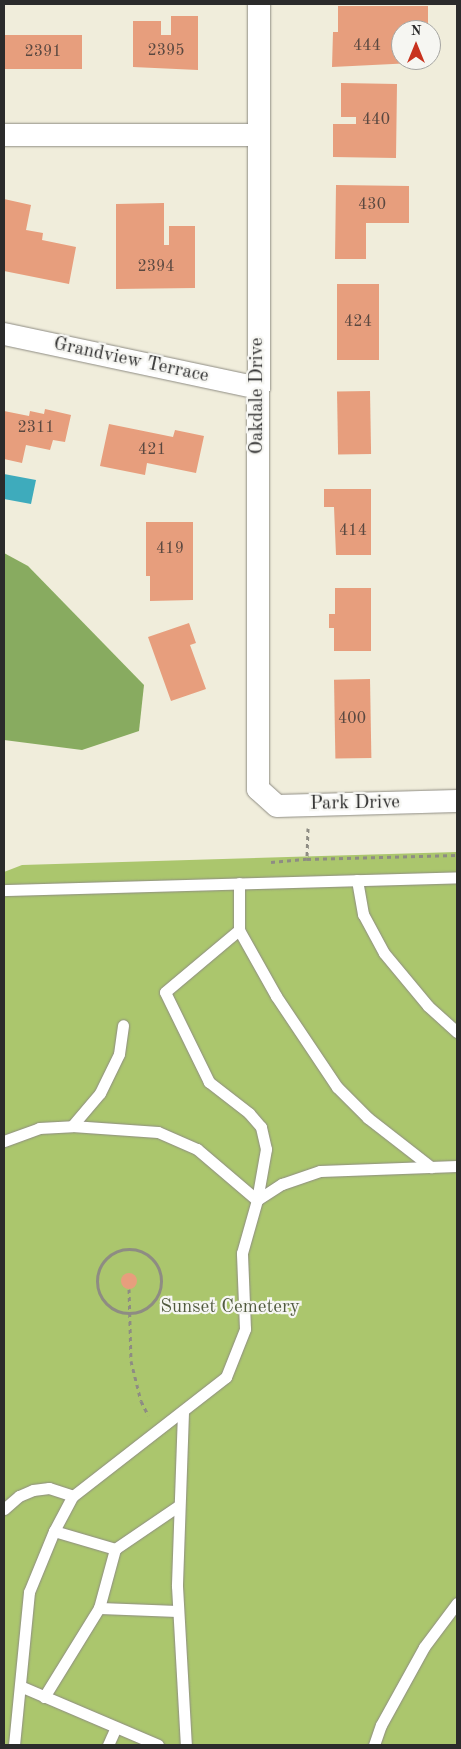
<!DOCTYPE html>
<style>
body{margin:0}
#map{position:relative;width:461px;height:1749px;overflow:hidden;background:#f0eddb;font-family:"Old Standard TT",serif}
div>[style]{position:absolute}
.green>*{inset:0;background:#abc66d}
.forest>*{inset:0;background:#88ab60}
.water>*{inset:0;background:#3eabbc}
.building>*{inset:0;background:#e79e7d;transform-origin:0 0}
.round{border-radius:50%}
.path>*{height:3px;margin-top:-1.5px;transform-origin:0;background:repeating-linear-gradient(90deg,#8e8c83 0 4px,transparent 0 8px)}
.path>.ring{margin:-1.5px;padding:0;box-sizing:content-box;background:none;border:3px solid #8e8c83;border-radius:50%}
.roads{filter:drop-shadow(0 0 1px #8e8c83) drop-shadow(0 0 1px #8e8c83)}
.lane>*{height:11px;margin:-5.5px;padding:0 5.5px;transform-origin:5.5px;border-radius:5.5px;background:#fff}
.street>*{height:22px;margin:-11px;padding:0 11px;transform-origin:11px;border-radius:11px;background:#fff}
span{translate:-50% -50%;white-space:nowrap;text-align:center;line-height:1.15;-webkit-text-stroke:4.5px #f6f6f2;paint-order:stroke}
.number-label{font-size:16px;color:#5a4840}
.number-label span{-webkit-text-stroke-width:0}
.street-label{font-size:19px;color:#2b2b2b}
.park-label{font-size:19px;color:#515a3f}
.frame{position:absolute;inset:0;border:5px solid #2b2b2b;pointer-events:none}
.north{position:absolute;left:391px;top:20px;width:50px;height:50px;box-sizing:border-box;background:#f6f6f2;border:1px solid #a5a5a2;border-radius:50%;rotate:0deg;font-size:14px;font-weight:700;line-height:20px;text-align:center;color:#2b2b2b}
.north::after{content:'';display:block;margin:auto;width:18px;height:22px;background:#c8321e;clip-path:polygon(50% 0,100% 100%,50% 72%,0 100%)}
</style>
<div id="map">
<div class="green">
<i style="clip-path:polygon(457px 852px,457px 1745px,4px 1745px,4px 872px,22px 865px)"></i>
</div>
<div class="forest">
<i style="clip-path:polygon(4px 553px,28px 566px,144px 685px,139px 731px,82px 750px,4px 740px)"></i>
</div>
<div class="water">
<i style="clip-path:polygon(4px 474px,36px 480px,31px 504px,4px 499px)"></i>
</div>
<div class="building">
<i style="clip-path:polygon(338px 6px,428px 6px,428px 30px,401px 30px,401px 60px,413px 60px,413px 63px,332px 67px,333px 32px,338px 32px)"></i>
<i style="clip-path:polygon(171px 16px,198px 16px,198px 70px,133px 67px,133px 21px,161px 21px,161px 35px,171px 35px)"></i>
<i style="left:4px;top:35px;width:78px;height:34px"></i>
<i style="clip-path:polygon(341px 83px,397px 84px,396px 158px,333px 157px,333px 124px,356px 124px,356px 117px,341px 117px)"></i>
<i style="clip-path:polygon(336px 185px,409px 186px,409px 223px,366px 223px,366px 259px,335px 259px)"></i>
<i style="clip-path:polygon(4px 199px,31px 205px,26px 230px,43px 233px,42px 240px,76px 247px,69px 284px,4px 271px)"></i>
<i style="clip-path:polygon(164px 203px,164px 245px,169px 245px,169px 226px,195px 226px,195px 288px,116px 289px,116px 204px)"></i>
<i style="left:337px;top:284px;width:42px;height:76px"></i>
<i style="left:370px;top:391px;width:63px;height:33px;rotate:89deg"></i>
<i style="clip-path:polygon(45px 409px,71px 415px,65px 442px,53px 440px,50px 450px,26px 445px,22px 463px,4px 459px,4px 411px,29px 416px,30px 411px,44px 414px)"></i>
<i style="clip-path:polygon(109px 424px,173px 437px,175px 430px,204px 436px,196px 473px,147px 463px,145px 475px,100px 466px)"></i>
<i style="clip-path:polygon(324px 489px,371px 489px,371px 555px,336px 555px,334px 507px,324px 507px)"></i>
<i style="clip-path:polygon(146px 522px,193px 522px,193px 600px,150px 601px,150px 576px,146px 576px)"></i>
<i style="clip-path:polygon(335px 588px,371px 588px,371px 651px,334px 651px,334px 628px,329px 628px,329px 614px,335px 614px)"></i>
<i style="clip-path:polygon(189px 623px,196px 643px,190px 645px,206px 689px,171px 701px,148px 637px)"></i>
<i style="left:370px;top:679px;width:79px;height:36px;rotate:89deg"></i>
<i class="round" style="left:121px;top:1273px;width:16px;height:16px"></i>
</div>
<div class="path">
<i style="left:308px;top:828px;width:31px;rotate:92deg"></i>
<i style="left:307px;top:859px;width:150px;rotate:-1.5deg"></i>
<i style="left:271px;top:862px;width:36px;rotate:-5deg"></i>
<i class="ring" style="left:97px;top:1249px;width:61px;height:61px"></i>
<i style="left:129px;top:1289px;width:72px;rotate:88.4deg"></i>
<i style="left:131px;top:1361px;width:41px;rotate:76deg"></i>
<i style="left:141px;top:1401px;width:16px;rotate:63deg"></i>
</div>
<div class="roads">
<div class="lane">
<i style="left:357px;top:880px;width:35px;rotate:80deg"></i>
<i style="left:363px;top:914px;width:44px;rotate:61.7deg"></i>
<i style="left:384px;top:953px;width:69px;rotate:50.3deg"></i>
<i style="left:428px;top:1006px;width:39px;rotate:42deg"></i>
<i style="left:4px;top:890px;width:453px;rotate:-1.6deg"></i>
<i style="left:239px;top:930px;width:76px;rotate:60.7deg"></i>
<i style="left:276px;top:996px;width:110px;rotate:56.2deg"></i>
<i style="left:337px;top:1087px;width:44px;rotate:45deg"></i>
<i style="left:368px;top:1118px;width:80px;rotate:37.9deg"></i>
<i style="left:72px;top:1126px;width:43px;rotate:-49.7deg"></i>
<i style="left:100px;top:1093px;width:43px;rotate:-64deg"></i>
<i style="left:119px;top:1054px;width:29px;rotate:-82deg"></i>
<i style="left:4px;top:1141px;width:37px;rotate:-20deg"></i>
<i style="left:39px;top:1128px;width:33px;rotate:-3deg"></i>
<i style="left:72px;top:1126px;width:86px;rotate:4deg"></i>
<i style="left:158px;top:1132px;width:43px;rotate:23.6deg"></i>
<i style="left:197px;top:1149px;width:79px;rotate:40.4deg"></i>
<i style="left:257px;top:1200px;width:30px;rotate:-33deg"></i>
<i style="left:282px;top:1184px;width:40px;rotate:-18.9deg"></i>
<i style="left:320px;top:1171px;width:137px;rotate:-2.1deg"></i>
<i style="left:183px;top:1412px;width:174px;rotate:92deg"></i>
<i style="left:177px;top:1586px;width:159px;rotate:86.8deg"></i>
<i style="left:4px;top:1509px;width:20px;rotate:-41deg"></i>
<i style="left:19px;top:1496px;width:15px;rotate:-23deg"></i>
<i style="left:33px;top:1490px;width:16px;rotate:-7deg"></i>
<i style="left:49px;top:1488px;width:25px;rotate:18deg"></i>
<i style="left:54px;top:1531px;width:64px;rotate:16.4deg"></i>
<i style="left:99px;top:1608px;width:79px;rotate:2.2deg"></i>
<i style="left:20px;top:1686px;width:150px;rotate:23.1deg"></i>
<i style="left:44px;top:1697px;width:105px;rotate:-58.3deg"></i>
<i style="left:99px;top:1608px;width:61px;rotate:-74.8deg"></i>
<i style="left:115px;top:1549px;width:76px;rotate:-34.3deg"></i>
<i style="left:14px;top:1745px;width:154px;rotate:-84.4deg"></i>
<i style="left:29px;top:1592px;width:66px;rotate:-67.7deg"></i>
<i style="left:54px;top:1531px;width:40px;rotate:-62deg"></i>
<i style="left:73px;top:1496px;width:194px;rotate:-37.9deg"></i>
<i style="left:226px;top:1377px;width:52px;rotate:-68.4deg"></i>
<i style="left:245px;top:1329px;width:76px;rotate:-92.3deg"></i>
<i style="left:242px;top:1253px;width:55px;rotate:-74.2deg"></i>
<i style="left:257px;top:1200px;width:52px;rotate:-80deg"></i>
<i style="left:266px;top:1149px;width:23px;rotate:-103deg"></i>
<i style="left:261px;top:1127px;width:18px;rotate:-131deg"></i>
<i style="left:249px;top:1113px;width:51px;rotate:-142.2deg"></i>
<i style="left:209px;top:1082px;width:100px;rotate:-116.1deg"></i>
<i style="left:165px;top:992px;width:97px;rotate:-40deg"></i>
<i style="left:239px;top:930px;width:47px;rotate:-90deg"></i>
<i style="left:108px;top:1745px;width:17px;rotate:-66deg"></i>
<i style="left:374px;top:1745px;width:21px;rotate:-71deg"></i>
<i style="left:381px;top:1725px;width:89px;rotate:-61.1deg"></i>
<i style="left:424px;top:1647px;width:55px;rotate:-53.1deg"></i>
</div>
<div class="street">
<i style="left:259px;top:4px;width:785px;rotate:90.07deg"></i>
<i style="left:258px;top:789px;width:25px;rotate:42deg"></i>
<i style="left:277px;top:806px;width:180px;rotate:-1.6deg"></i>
<i style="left:4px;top:135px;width:255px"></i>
<i style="left:4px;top:334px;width:260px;rotate:12deg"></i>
</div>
</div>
<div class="number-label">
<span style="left:367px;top:46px">444</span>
<span style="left:166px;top:51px">2395</span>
<span style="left:43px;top:52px">2391</span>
<span style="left:376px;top:120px">440</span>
<span style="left:372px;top:205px">430</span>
<span style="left:156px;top:267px">2394</span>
<span style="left:358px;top:322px">424</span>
<span style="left:36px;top:428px">2311</span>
<span style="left:152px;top:450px">421</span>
<span style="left:353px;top:531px">414</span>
<span style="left:170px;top:549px">419</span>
<span style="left:352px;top:719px">400</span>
</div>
<div class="street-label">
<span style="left:131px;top:361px;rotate:12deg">Grandview Terrace</span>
<span style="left:258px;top:396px;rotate:-90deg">Oakdale Drive</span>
<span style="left:355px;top:804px;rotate:-1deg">Park Drive</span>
</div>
<div class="park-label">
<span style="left:230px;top:1308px">Sunset Cemetery</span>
</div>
<div class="frame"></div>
<div class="north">N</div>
</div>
